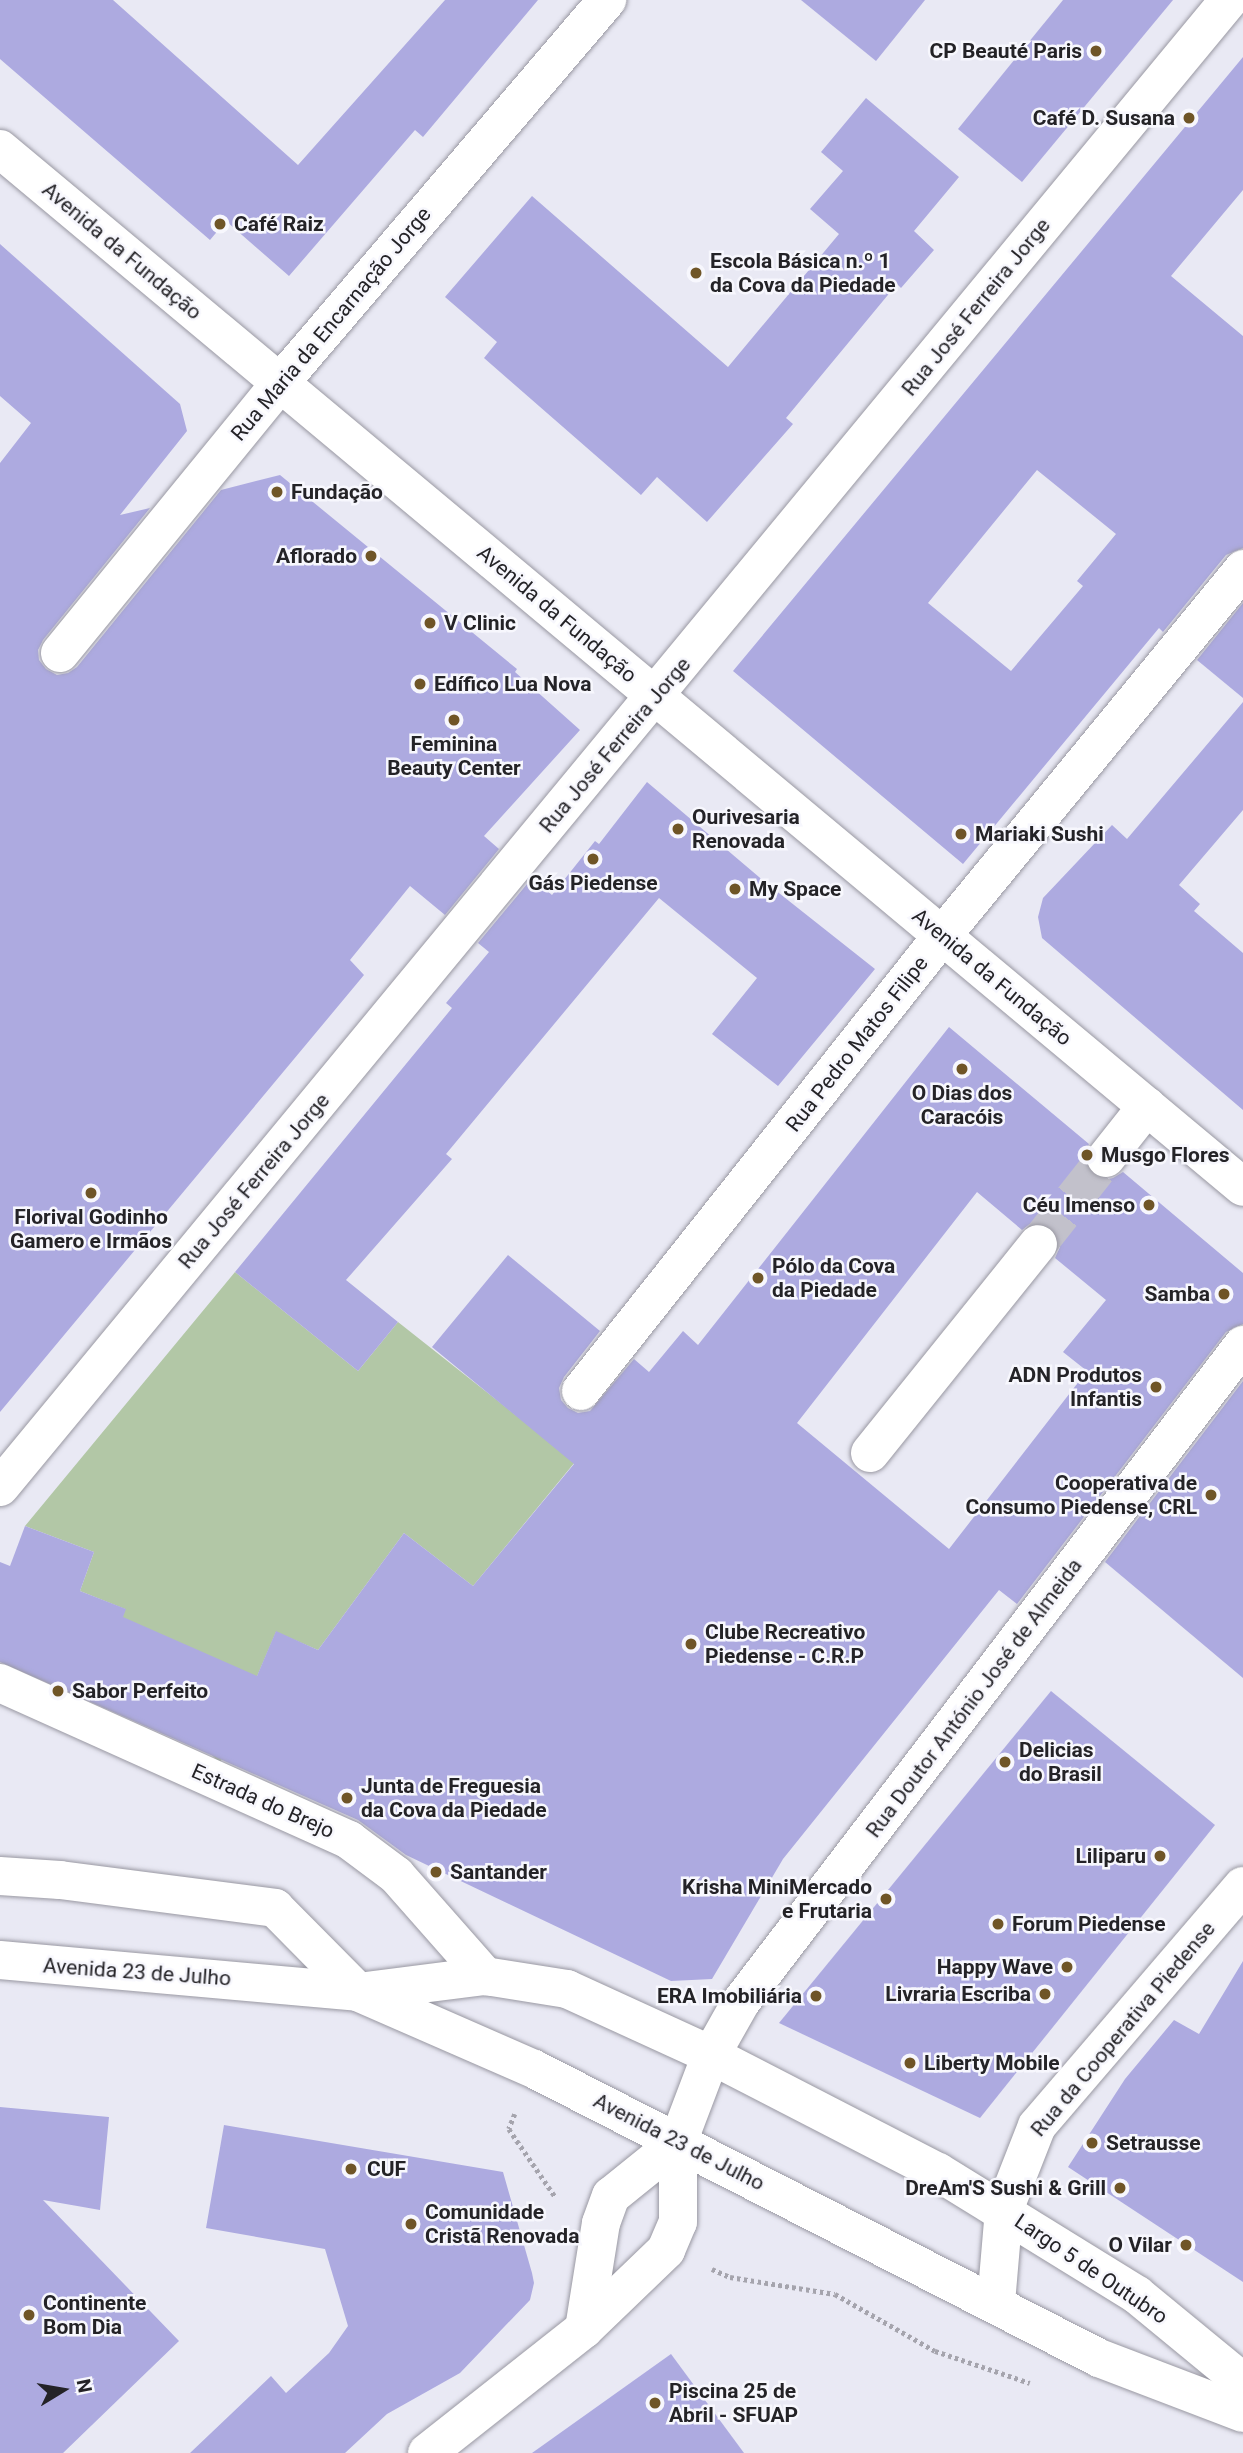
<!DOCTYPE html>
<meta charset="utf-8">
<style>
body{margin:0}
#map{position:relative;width:1243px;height:2453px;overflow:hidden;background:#e9e9f4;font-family:Roboto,sans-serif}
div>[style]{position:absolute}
.green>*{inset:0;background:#b2c7a6}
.building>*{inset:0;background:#adaae0}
.minor-tunnel>*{height:38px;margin-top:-19px;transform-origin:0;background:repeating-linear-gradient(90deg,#c2c1cb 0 38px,transparent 0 57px)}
.path>*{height:4.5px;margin-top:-2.25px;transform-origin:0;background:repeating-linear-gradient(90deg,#a5a4ad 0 3.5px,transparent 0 7px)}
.roads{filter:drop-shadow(0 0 2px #9998a2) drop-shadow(0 0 2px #9998a2)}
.minor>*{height:38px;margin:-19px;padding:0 19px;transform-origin:19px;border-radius:19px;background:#fff}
.major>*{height:38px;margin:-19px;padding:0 19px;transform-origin:19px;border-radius:19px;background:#fff}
.dots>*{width:19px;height:19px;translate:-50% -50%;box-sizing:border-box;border:4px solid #f7f7fd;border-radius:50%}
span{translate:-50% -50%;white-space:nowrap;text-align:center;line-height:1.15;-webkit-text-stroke:5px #f7f7fd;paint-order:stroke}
.poi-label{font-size:21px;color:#242327;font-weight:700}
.right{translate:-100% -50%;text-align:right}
.left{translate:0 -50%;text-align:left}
.street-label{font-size:21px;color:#242327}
.north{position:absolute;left:28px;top:2355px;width:70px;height:70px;-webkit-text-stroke:5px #f7f7fd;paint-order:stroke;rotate:79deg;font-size:19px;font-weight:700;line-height:28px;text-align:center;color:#242327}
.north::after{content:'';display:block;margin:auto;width:24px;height:32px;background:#242327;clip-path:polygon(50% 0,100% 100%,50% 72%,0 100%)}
</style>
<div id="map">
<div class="green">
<i style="clip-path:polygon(235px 1272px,358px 1371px,398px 1322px,575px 1462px,473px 1586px,404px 1533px,318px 1650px,276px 1632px,220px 1763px,209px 1752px,94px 1702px,125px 1609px,80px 1591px,94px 1552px,25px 1526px)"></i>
</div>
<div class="building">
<i style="clip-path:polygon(0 0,113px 0,298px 165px,445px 0,538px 0,423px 137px,415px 130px,289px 276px,226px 221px,210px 240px,0 59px)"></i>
<i style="clip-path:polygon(801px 0,925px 0,876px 61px)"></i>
<i style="clip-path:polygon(1063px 0,1173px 0,1022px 182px,958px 129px)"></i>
<i style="clip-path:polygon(evenodd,1243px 57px,1243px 190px,1171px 276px,1243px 336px,1243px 548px,1226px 555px,1163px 632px,1159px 628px,963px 864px,733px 671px,1243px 57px,1037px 470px,1116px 534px,1077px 581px,1083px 586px,1011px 671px,928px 603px,1037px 470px)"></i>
<i style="clip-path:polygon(866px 98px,959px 177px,914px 231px,934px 250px,901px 288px,897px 284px,786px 418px,793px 424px,707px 522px,657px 477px,641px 495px,484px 358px,497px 342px,445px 297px,532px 196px,728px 367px,839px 234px,810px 209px,843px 171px,821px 152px)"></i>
<i style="clip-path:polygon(0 244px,180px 404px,187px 431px,120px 515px,150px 508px,43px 640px,38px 650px,39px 660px,46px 669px,57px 675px,68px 673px,77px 667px,221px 490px,280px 475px,517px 669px,515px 672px,580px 730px,484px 836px,499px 849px,445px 915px,410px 886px,350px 960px,364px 975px,0 1412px,0 463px,31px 423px,0 396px)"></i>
<i style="clip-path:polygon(1243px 603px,1243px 698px,1197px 660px)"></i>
<i style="clip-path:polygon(1243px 702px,1243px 810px,1179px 885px,1200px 904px,1194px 911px,1243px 953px,1243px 1110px,1042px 938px,1038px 917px,1043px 898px,1112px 825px,1127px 839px)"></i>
<i style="clip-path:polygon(647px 782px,765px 882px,875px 969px,778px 1086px,712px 1034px,757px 978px,659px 898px,446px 1154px,452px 1159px,346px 1280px,398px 1322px,358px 1371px,235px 1272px,452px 1008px,446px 1003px,489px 952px,478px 943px,532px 878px,552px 895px,595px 841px,599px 844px)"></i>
<i style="clip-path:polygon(evenodd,949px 1027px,1089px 1144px,1084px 1156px,1086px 1165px,1092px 1175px,1104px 1180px,1113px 1178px,1123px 1172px,1243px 1273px,1243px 1324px,1226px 1332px,1017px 1604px,999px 1590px,783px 1859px,712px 1979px,671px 1981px,406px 1855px,358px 1820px,0 1662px,0 1562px,10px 1566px,25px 1526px,94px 1552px,80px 1591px,126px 1609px,123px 1617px,257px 1676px,276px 1631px,318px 1650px,404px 1533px,473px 1586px,574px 1464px,432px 1347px,508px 1255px,600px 1331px,564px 1377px,559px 1388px,561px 1400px,568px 1408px,578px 1413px,590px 1411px,634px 1359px,649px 1372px,683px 1331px,698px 1345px,949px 1027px,977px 1192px,1022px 1230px,1031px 1223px,1041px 1222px,1052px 1227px,1058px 1235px,1060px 1247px,1055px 1258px,1106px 1300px,1063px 1352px,1087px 1371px,949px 1549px,797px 1423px,977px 1192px)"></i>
<i style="clip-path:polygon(1243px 1381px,1243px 1678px,1105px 1562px)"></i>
<i style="clip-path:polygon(1051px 1691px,1215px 1825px,980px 2118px,779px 2023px)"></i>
<i style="clip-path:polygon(1243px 1961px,1243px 2282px,1068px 2167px,1125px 2079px,1174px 2020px,1199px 2034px)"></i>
<i style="clip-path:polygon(0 2107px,109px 2117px,100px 2210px,43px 2200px,179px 2341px,63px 2453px,0 2453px)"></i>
<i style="clip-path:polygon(224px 2125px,503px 2172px,532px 2273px,534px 2283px,530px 2300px,460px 2373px,387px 2414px,345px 2453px,190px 2453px,271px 2376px,286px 2393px,329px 2353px,348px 2326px,325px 2249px,206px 2228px)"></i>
<i style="clip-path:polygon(671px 2354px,744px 2453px,532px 2453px)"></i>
</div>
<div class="minor-tunnel">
<i style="left:1038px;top:1244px;width:110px;rotate:-51.7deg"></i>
</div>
<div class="path">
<i style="left:515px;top:2114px;width:16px;rotate:112deg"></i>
<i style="left:509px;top:2129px;width:83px;rotate:55.7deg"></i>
<i style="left:712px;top:2269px;width:20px;rotate:24deg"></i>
<i style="left:730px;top:2277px;width:106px;rotate:9.2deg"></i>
<i style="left:835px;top:2294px;width:115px;rotate:29.7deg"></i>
<i style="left:935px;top:2351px;width:100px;rotate:18.6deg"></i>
</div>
<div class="roads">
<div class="minor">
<i style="left:0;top:149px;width:1619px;rotate:39.86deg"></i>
<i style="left:60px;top:653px;width:348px;rotate:-50.8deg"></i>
<i style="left:280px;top:383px;width:504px;rotate:-49.51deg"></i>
<i style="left:1106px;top:1158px;width:66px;rotate:-51.7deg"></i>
<i style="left:581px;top:1391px;width:581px;rotate:-51.57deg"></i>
<i style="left:942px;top:936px;width:475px;rotate:-50.6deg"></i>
<i style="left:870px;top:1453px;width:268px;rotate:-51.2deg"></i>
<i style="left:0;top:1487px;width:1929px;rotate:-50.43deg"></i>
<i style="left:0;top:1683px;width:383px;rotate:24.2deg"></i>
<i style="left:349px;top:1840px;width:59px;rotate:36.7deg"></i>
<i style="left:396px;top:1875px;width:135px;rotate:48.6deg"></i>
<i style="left:0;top:1876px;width:60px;rotate:3.8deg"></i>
<i style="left:60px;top:1880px;width:217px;rotate:7.4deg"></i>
<i style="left:275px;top:1908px;width:118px;rotate:45.3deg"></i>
<i style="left:996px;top:2303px;width:93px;rotate:-85.1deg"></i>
<i style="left:1004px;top:2210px;width:90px;rotate:-68.6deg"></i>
<i style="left:1037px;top:2126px;width:316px;rotate:-49.4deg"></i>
<i style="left:584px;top:2329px;width:107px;rotate:-80.9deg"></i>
<i style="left:601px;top:2223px;width:29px;rotate:-70deg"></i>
<i style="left:611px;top:2196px;width:86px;rotate:-38.9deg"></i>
<i style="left:427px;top:2453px;width:200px;rotate:-38.3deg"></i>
<i style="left:584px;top:2329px;width:114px;rotate:-43.9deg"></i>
<i style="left:666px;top:2250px;width:30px;rotate:-67deg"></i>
<i style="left:678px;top:2222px;width:80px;rotate:-90deg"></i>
<i style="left:678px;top:2142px;width:93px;rotate:-69.2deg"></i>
<i style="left:711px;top:2055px;width:61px;rotate:-60.5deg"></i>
<i style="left:741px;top:2002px;width:827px;rotate:-52.62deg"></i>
</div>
<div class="major">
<i style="left:0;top:1960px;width:359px;rotate:5.1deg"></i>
<i style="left:358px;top:1992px;width:128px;rotate:-7.2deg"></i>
<i style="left:485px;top:1976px;width:83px;rotate:9deg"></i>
<i style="left:567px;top:1989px;width:158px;rotate:24.6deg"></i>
<i style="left:711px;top:2055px;width:255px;rotate:27.3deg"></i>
<i style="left:938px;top:2172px;width:234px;rotate:31.7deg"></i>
<i style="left:1137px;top:2295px;width:137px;rotate:39.4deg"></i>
<i style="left:360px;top:1993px;width:190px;rotate:23.6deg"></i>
<i style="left:534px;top:2069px;width:635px;rotate:27.09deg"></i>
<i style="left:1099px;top:2358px;width:154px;rotate:20.9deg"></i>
</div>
</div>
<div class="dots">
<i style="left:1096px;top:51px;background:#6f5527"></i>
<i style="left:1189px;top:118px;background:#6f5527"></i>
<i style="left:220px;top:224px;background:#6f5527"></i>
<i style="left:696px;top:273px;background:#6f5527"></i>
<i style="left:277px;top:492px;background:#6f5527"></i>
<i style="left:371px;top:556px;background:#6f5527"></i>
<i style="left:430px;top:623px;background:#6f5527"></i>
<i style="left:420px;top:684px;background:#6f5527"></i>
<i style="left:454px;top:720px;background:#6f5527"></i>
<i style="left:678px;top:829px;background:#6f5527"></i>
<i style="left:961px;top:834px;background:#6f5527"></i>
<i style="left:593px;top:859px;background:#6f5527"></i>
<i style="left:735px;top:889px;background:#6f5527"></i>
<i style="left:962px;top:1069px;background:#6f5527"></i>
<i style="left:1087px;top:1155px;background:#6f5527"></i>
<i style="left:91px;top:1193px;background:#6f5527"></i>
<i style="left:1149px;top:1205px;background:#6f5527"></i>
<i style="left:758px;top:1278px;background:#6f5527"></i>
<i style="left:1224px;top:1294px;background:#6f5527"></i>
<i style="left:1156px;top:1387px;background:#6f5527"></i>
<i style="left:1211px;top:1495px;background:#6f5527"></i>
<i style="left:691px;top:1644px;background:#6f5527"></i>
<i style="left:58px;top:1691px;background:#6f5527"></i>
<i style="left:1005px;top:1762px;background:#6f5527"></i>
<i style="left:347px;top:1798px;background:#6f5527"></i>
<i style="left:1160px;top:1856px;background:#6f5527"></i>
<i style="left:436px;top:1872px;background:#6f5527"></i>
<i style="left:886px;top:1899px;background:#6f5527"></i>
<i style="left:998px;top:1924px;background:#6f5527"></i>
<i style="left:1067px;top:1967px;background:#6f5527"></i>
<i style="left:1045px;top:1994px;background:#6f5527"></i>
<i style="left:816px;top:1996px;background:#6f5527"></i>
<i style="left:910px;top:2063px;background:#6f5527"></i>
<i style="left:1092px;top:2143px;background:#6f5527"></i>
<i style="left:351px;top:2169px;background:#6f5527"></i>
<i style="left:1120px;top:2188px;background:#6f5527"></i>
<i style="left:411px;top:2224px;background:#6f5527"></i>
<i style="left:1186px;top:2245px;background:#6f5527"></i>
<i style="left:29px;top:2315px;background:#6f5527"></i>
<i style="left:655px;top:2403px;background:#6f5527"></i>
</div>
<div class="poi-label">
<span class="right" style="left:1082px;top:51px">CP Beauté Paris</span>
<span class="right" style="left:1175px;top:118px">Café D. Susana</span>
<span class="left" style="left:234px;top:224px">Café Raiz</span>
<span class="left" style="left:710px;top:273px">Escola Básica n.º 1<br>da Cova da Piedade</span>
<span class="left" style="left:291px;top:492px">Fundação</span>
<span class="right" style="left:357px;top:556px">Aflorado</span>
<span class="left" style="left:444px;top:623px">V Clinic</span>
<span class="left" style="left:434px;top:684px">Edífico Lua Nova</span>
<span style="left:454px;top:756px">Feminina<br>Beauty Center</span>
<span class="left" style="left:692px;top:829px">Ourivesaria<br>Renovada</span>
<span class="left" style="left:975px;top:834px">Mariaki Sushi</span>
<span style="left:593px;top:883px">Gás Piedense</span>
<span class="left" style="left:749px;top:889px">My Space</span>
<span style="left:962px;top:1105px">O Dias dos<br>Caracóis</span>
<span class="left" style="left:1101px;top:1155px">Musgo Flores</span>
<span class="right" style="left:1135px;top:1205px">Céu Imenso</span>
<span style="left:91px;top:1229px">Florival Godinho<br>Gamero e Irmãos</span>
<span class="left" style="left:772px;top:1278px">Pólo da Cova<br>da Piedade</span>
<span class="right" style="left:1210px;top:1294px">Samba</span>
<span class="right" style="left:1142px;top:1387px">ADN Produtos<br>Infantis</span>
<span class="right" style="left:1197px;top:1495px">Cooperativa de<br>Consumo Piedense, CRL</span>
<span class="left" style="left:705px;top:1644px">Clube Recreativo<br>Piedense - C.R.P</span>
<span class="left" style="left:72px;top:1691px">Sabor Perfeito</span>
<span class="left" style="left:1019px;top:1762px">Delicias<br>do Brasil</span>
<span class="left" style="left:361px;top:1798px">Junta de Freguesia<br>da Cova da Piedade</span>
<span class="right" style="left:1146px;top:1856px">Liliparu</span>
<span class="left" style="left:450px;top:1872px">Santander</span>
<span class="right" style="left:872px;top:1899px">Krisha MiniMercado<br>e Frutaria</span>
<span class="left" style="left:1012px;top:1924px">Forum Piedense</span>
<span class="right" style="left:1053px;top:1967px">Happy Wave</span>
<span class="right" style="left:1031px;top:1994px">Livraria Escriba</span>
<span class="right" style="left:802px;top:1996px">ERA Imobiliária</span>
<span class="left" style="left:924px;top:2063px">Liberty Mobile</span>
<span class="left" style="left:1106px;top:2143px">Setrausse</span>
<span class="left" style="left:367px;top:2169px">CUF</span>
<span class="right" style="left:1106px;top:2188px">DreAm'S Sushi &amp; Grill</span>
<span class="left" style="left:425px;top:2224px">Comunidade<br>Cristã Renovada</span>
<span class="right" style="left:1172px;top:2245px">O Vilar</span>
<span class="left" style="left:43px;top:2315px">Continente<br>Bom Dia</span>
<span class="left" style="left:669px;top:2403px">Piscina 25 de<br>Abril - SFUAP</span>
</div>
<div class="street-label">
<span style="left:122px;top:251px;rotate:40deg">Avenida da Fundação</span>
<span style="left:976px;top:307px;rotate:-51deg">Rua José Ferreira Jorge</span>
<span style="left:331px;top:324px;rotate:-50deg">Rua Maria da Encarnação Jorge</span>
<span style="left:557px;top:614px;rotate:40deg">Avenida da Fundação</span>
<span style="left:615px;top:745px;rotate:-50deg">Rua José Ferreira Jorge</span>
<span style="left:992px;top:977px;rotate:40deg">Avenida da Fundação</span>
<span style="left:857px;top:1044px;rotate:-52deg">Rua Pedro Matos Filipe</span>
<span style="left:254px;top:1181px;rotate:-50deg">Rua José Ferreira Jorge</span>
<span style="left:974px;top:1698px;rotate:-53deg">Rua Doutor António José de Almeida</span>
<span style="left:263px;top:1801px;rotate:24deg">Estrada do Brejo</span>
<span style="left:137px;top:1972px;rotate:4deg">Avenida 23 de Julho</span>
<span style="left:1123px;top:2029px;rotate:-50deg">Rua da Cooperativa Piedense</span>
<span style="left:679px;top:2142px;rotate:27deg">Avenida 23 de Julho</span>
<span style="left:1091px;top:2269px;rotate:34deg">Largo 5 de Outubro</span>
</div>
<div class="north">N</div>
</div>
